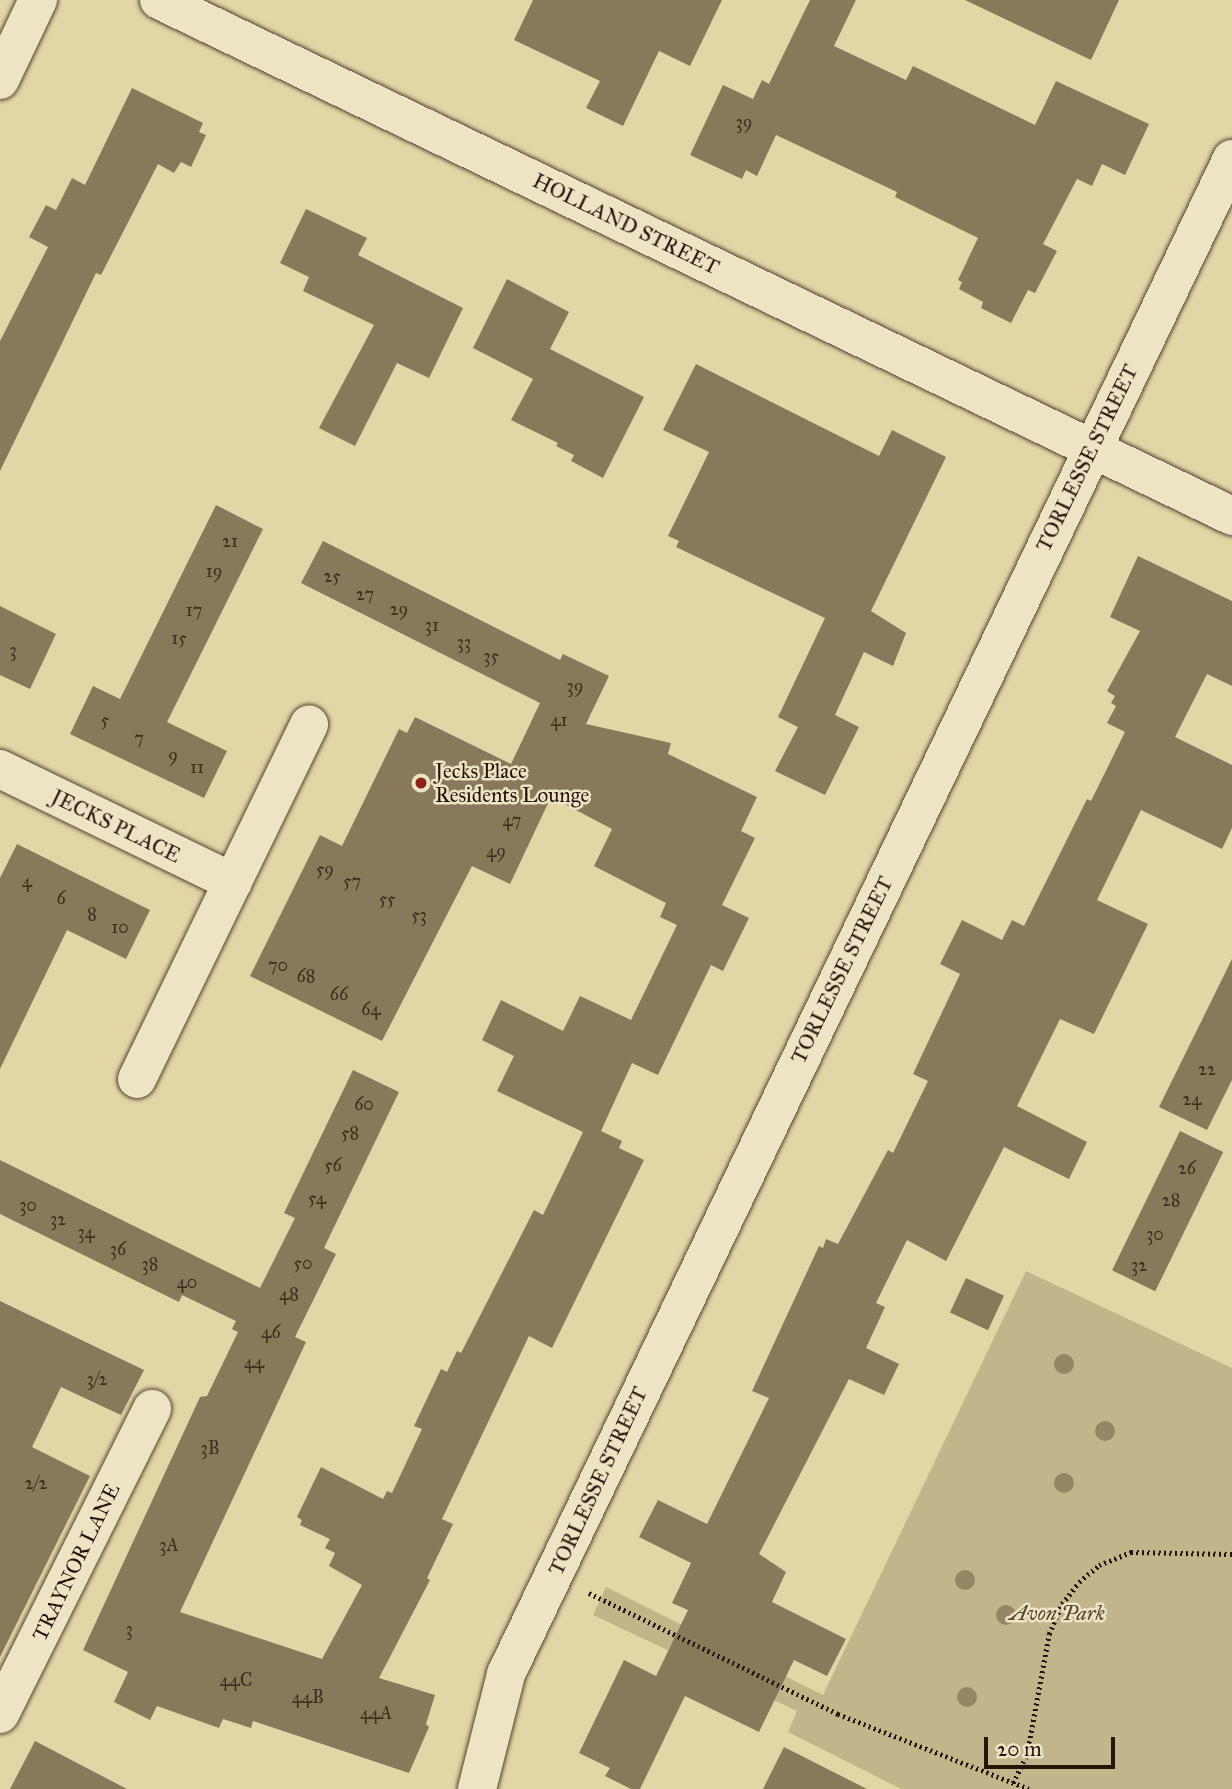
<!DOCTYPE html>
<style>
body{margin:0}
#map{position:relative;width:1232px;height:1789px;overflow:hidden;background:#e3d6a6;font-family:"IM FELL Great Primer",serif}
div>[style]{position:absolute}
.green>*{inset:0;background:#c3b58b}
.building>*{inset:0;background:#88795b;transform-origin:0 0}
.path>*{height:4.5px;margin-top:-2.25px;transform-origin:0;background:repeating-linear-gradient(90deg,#261409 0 2px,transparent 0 5.5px)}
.roads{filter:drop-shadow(0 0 2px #554430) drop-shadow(0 0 2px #554430)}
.minor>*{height:38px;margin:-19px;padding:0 19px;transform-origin:19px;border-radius:19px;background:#ede4c5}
.trees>*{width:20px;height:20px;margin:-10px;border-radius:50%;background:#958665}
.dots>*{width:19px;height:19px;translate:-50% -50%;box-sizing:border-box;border:4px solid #ede4c5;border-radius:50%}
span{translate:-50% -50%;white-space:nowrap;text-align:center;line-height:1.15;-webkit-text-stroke:5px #ede4c5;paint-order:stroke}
.number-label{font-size:18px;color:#3e2d1e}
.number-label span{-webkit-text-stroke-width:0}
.street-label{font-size:21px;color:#261409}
.poi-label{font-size:21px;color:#261409}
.left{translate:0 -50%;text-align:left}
.park-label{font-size:21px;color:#554430;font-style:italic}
.scale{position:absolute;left:984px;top:1737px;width:131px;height:32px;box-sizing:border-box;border:4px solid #261409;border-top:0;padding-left:9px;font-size:21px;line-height:24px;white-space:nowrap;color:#261409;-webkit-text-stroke:5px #ede4c5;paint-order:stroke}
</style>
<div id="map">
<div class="green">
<i style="clip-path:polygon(1026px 1271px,1232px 1368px,1232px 1789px,901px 1789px,788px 1732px,797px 1711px,593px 1615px,606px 1587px,823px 1695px)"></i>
</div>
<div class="building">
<i style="clip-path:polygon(533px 0,722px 0,690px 66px,659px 51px,623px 126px,586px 108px,600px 81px,514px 40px)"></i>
<i style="clip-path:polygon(810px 0,856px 0,834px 46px,906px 80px,913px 66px,1035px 125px,1056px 81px,1149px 124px,1125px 175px,1102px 164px,1092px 186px,1077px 179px,1043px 244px,1057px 251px,1035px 293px,1028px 290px,1011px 323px,981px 308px,983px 302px,959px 289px,962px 282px,958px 280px,978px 238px,895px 197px,897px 192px,776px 135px,757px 176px,746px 170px,742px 179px,690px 155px,723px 85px,753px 99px,762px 80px,769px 84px)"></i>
<i style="clip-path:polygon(965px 0,1119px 0,1091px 60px)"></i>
<i style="clip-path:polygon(132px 88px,203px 123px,199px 132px,206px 135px,191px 167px,181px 162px,174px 173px,158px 164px,101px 275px,96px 273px,0 471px,0 341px,48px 247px,29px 237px,46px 205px,56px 210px,72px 178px,85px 185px)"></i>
<i style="clip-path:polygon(306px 209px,367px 238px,358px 255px,463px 308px,429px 378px,397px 363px,355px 446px,319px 428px,374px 325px,303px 291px,309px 277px,280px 263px)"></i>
<i style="clip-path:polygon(507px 279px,569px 312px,550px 349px,644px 397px,603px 478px,571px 461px,574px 455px,556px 446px,558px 443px,511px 420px,533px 379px,473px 348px)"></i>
<i style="clip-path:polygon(696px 364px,879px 456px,892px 430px,946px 457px,871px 611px,906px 633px,893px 666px,864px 652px,835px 715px,859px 727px,825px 795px,775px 771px,798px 727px,778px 717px,825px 618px,676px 547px,679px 541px,668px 536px,709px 452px,663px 430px)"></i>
<i style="clip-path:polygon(216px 505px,263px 529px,167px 722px,227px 751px,204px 798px,70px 734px,93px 686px,120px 699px)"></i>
<i style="clip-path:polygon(323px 541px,560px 660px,563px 654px,609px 676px,586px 724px,671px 743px,668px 754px,757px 797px,741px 831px,755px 838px,722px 905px,749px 918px,723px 971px,711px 965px,658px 1075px,632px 1063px,601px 1131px,622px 1141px,619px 1148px,644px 1160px,552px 1348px,529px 1336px,442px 1519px,453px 1524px,427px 1578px,430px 1580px,379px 1678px,435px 1695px,426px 1724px,429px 1727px,409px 1773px,253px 1721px,251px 1728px,223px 1719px,219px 1728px,157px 1706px,150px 1720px,114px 1702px,128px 1672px,83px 1650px,200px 1397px,207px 1396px,238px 1332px,232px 1329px,236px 1321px,182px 1295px,179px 1302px,0 1214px,0 1160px,260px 1288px,295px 1218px,284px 1213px,353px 1070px,399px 1092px,324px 1248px,336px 1254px,295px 1337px,306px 1342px,180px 1612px,322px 1659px,362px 1585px,329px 1566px,335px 1553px,325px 1548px,330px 1539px,300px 1525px,302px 1520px,297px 1517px,321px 1467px,383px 1499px,387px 1491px,392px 1493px,422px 1429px,414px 1426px,441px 1369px,447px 1372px,457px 1351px,461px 1353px,534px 1210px,543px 1215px,583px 1132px,497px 1091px,514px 1056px,482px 1040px,501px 1000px,563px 1031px,580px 996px,631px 1020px,677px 925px,660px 917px,666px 903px,594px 866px,612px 829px,551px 797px,510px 884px,472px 866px,382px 1041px,250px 976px,320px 835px,342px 846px,399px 729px,407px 733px,415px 717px,511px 764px,540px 703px,301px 583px)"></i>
<i style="clip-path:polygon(1138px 556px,1232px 601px,1232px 686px,1207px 674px,1175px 737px,1232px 765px,1232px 828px,1222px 849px,1141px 810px,1097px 900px,1148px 924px,1094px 1034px,1060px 1019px,1017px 1106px,1087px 1142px,1069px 1179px,1004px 1147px,946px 1261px,907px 1240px,876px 1303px,885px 1307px,866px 1348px,899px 1364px,884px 1395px,849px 1379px,759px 1554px,786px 1572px,772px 1602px,846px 1639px,827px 1676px,794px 1660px,759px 1732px,685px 1696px,640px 1789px,631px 1789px,605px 1776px,610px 1768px,579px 1753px,624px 1660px,656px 1676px,688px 1610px,672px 1603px,691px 1563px,639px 1537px,658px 1500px,707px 1524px,769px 1398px,752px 1391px,819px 1246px,823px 1248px,826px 1239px,838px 1244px,888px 1150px,893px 1153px,928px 1081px,913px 1074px,960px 974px,940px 964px,962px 920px,1002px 940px,1012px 920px,1024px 926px,1087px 799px,1091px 801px,1125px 732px,1107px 723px,1116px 706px,1111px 703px,1115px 696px,1107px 691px,1140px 631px,1110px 617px)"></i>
<i style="clip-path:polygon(0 606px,56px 634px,30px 689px,0 675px)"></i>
<i style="clip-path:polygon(17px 844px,150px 910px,126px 959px,67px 930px,0 1069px,0 878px)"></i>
<i style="clip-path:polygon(1232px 959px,1232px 1080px,1207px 1130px,1159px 1107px)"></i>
<i style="left:1180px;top:1131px;width:48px;height:155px;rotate:26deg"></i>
<i style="left:966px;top:1278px;width:42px;height:38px;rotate:25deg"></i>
<i style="clip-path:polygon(0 1301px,144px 1370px,121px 1415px,61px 1387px,32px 1447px,90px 1476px,0 1657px)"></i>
<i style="clip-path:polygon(35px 1741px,127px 1789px,10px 1789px)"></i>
<i style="clip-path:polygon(784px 1747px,867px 1789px,763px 1789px)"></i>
</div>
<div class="path">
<i style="left:589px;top:1593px;width:277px;rotate:25.9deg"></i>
<i style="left:838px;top:1714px;width:205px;rotate:21.4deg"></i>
<i style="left:1013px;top:1783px;width:32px;rotate:-64deg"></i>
<i style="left:1027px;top:1754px;width:122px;rotate:-79.6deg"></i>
<i style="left:1049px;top:1634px;width:33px;rotate:-67deg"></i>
<i style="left:1062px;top:1604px;width:28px;rotate:-52deg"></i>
<i style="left:1079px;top:1582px;width:26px;rotate:-40deg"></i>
<i style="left:1099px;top:1565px;width:35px;rotate:-22deg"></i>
<i style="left:1131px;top:1552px;width:101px;rotate:1.1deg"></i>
</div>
<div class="roads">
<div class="minor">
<i style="left:159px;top:0;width:1191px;rotate:25.68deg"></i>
<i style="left:0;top:80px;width:89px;rotate:-64.6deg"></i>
<i style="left:0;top:769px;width:259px;rotate:25.9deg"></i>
<i style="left:137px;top:1079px;width:394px;rotate:-64.1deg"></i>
<i style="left:0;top:1714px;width:341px;rotate:-63.5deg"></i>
<i style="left:477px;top:1789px;width:119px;rotate:-75.8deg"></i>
<i style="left:506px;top:1674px;width:1680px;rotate:-64.4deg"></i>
</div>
</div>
<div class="trees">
<i style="left:1064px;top:1364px"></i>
<i style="left:1105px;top:1431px"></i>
<i style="left:1064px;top:1483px"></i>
<i style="left:965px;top:1580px"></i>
<i style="left:1006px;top:1615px"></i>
<i style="left:967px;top:1697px"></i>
</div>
<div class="dots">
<i style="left:421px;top:783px;background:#8f2418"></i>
</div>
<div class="number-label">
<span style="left:744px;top:122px">39</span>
<span style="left:230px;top:541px">21</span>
<span style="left:214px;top:571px">19</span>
<span style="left:332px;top:576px">25</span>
<span style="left:365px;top:594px">27</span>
<span style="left:399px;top:609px">29</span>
<span style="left:194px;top:610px">17</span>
<span style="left:432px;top:625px">31</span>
<span style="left:179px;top:638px">15</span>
<span style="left:464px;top:642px">33</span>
<span style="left:13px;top:650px">3</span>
<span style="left:491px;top:656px">35</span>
<span style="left:575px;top:686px">39</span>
<span style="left:105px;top:720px">5</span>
<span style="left:559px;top:720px">41</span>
<span style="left:139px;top:738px">7</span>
<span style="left:173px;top:755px">9</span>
<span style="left:197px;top:767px">11</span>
<span style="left:512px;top:820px">47</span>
<span style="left:496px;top:851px">49</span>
<span style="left:325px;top:869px">59</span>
<span style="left:27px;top:881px">4</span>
<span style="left:352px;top:881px">57</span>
<span style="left:61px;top:898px">6</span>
<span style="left:387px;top:899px">55</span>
<span style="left:92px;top:914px">8</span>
<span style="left:419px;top:915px">53</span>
<span style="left:120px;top:927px">10</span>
<span style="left:278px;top:965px">70</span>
<span style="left:306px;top:976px">68</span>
<span style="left:339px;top:994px">66</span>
<span style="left:371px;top:1009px">64</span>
<span style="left:1207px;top:1069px">22</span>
<span style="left:1192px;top:1099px">24</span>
<span style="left:364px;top:1104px">60</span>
<span style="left:350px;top:1133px">58</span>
<span style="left:333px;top:1165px">56</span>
<span style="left:1187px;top:1168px">26</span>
<span style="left:317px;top:1198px">54</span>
<span style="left:1171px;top:1200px">28</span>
<span style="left:28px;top:1205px">30</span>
<span style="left:58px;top:1219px">32</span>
<span style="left:86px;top:1232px">34</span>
<span style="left:1155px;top:1234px">30</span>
<span style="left:118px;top:1249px">36</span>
<span style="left:303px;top:1263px">50</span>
<span style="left:150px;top:1264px">38</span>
<span style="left:1139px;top:1265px">32</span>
<span style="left:187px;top:1282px">40</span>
<span style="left:289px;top:1294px">48</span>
<span style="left:271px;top:1332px">46</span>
<span style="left:254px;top:1362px">44</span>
<span style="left:97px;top:1379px">3/2</span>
<span style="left:210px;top:1448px">3B</span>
<span style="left:36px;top:1483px">2/2</span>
<span style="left:169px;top:1545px">3A</span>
<span style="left:129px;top:1629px">3</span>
<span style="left:236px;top:1680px">44C</span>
<span style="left:308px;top:1697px">44B</span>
<span style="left:376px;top:1713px">44A</span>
</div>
<div class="street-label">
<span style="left:626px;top:224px;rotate:26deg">HOLLAND STREET</span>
<span style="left:1087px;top:458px;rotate:-64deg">TORLESSE STREET</span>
<span style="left:116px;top:826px;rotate:26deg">JECKS PLACE</span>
<span style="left:842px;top:970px;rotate:-64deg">TORLESSE STREET</span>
<span style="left:598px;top:1481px;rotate:-65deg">TORLESSE STREET</span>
<span style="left:76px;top:1562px;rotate:-64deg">TRAYNOR LANE</span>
</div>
<div class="poi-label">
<span class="left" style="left:435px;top:783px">Jecks Place<br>Residents Lounge</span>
</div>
<div class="park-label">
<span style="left:1057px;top:1613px">Avon Park</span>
</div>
<div class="scale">20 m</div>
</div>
